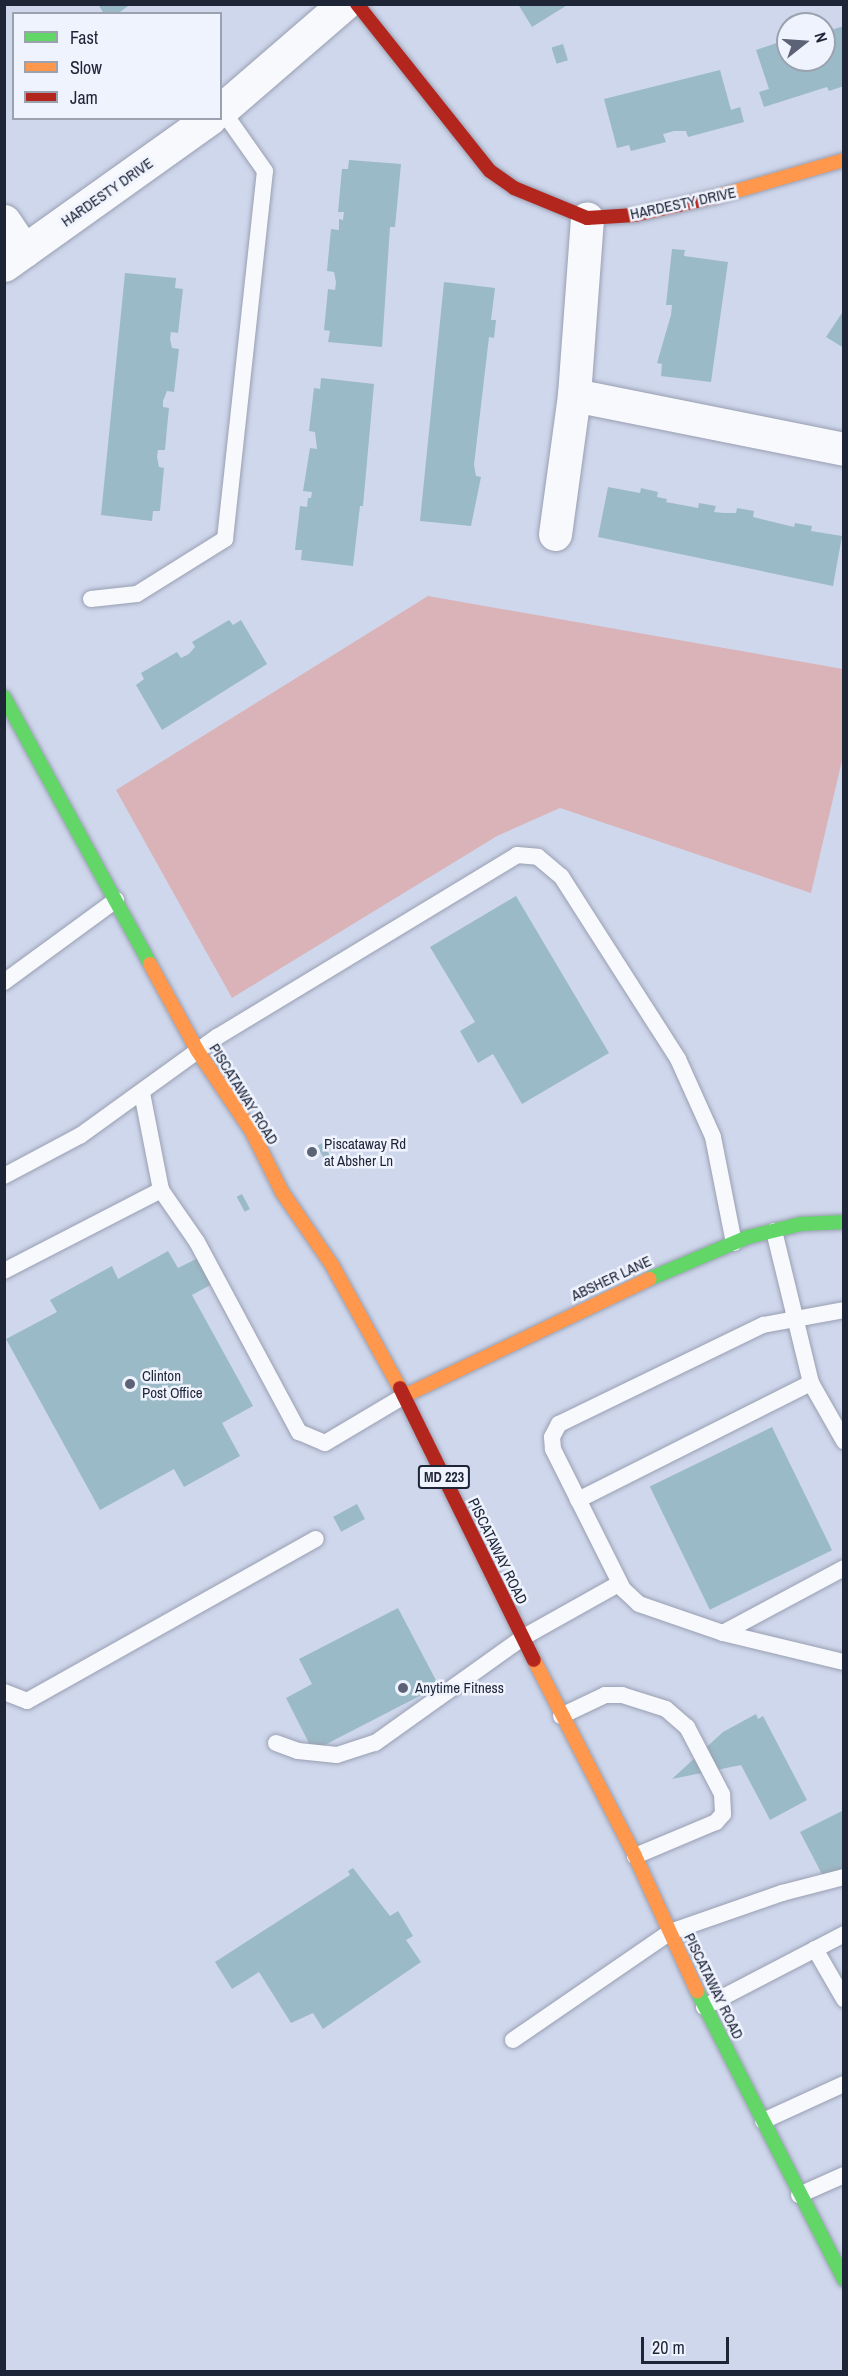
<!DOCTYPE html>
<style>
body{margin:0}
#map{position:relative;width:848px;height:2376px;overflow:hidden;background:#cfd7ec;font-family:"Archivo Narrow",sans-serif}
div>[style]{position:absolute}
.green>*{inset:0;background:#d9b3b7}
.building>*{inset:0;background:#9bbac7;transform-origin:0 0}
.roads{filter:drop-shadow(0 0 2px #999fb2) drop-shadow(0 0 2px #999fb2)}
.lane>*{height:16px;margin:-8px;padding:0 8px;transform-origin:8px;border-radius:8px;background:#f8f9fc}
.street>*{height:33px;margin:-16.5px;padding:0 16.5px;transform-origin:16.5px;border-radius:16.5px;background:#f8f9fc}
.fast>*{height:14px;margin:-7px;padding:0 7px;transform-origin:7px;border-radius:7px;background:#63d668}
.slow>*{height:14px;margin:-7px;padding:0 7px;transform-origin:7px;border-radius:7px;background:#ff974d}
.jam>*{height:14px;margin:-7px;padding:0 7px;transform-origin:7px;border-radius:7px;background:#b3261e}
.dots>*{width:16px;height:16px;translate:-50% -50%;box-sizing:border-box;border:3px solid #eff3fe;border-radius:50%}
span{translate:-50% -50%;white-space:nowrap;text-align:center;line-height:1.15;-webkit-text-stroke:5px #eff3fe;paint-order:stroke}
.shield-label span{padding:2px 4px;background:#eff3fe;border:2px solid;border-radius:4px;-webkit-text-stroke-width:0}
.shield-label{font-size:14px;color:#1e2537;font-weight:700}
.street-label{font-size:15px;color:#1e2537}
.poi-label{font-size:15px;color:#1e2537}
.left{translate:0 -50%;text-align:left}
.frame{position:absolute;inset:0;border:6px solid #1e2537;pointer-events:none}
.legend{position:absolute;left:12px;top:12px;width:210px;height:108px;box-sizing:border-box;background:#eff3fe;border:2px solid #9ba1ae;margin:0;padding:8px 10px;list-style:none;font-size:18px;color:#1e2537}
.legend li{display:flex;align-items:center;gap:12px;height:30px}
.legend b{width:30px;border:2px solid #9ba1ae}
.north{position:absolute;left:776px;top:12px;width:60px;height:60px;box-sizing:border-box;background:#eff3fe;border:2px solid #9ba1ae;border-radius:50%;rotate:73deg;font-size:16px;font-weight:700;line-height:24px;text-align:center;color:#1e2537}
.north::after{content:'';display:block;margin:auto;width:21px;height:27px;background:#5c6376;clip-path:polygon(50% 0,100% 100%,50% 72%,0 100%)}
.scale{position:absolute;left:641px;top:2337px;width:88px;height:27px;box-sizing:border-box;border:3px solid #1e2537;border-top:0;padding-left:8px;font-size:18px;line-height:21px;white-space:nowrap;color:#1e2537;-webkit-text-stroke:4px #eff3fe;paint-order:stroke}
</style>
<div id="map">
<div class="green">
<i style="clip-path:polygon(428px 596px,843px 669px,843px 756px,811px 893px,560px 808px,497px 836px,232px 998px,116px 790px)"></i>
</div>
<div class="building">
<i style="clip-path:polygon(98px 4px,131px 4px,117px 14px,104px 14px)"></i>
<i style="clip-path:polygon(518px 4px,569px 4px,532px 27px)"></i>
<i style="clip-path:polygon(844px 26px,844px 86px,829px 91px,827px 87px,764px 107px,759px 92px,769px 89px,756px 50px,788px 39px,788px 60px,824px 60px,824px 32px)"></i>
<i style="left:563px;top:44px;width:17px;height:12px;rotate:73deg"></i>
<i style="clip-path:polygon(720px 70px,731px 110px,740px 107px,744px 122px,688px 137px,686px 131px,674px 131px,663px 134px,666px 142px,631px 151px,629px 145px,617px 148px,604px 99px)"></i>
<i style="clip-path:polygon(349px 160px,401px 164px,395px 227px,390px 227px,382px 347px,328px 342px,330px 331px,324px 330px,328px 289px,335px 290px,336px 282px,334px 272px,327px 271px,331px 229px,339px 230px,339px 219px,343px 220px,344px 212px,338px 212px,342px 169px,348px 169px)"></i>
<i style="clip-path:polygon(672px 249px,685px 250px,684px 256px,728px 262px,711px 382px,661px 376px,662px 364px,657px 363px,671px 315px,672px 305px,666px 305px)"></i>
<i style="clip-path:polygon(125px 273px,176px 278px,175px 288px,183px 289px,178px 333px,171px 332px,170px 339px,172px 348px,179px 349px,174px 392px,167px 391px,163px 401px,163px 407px,169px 408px,167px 428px,165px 450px,158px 450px,157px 457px,159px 467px,164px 468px,160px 511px,153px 511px,152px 521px,101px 515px)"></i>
<i style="clip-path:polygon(444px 282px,495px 288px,491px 320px,496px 320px,494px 338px,489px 337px,474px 465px,476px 476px,481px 477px,471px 526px,420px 521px)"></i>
<i style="clip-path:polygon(844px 310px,844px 348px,826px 337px)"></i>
<i style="clip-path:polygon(321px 378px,374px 384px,363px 506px,360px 506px,353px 566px,301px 560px,302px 550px,295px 550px,300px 506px,307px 507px,308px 498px,311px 498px,312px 492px,303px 491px,310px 448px,317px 449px,315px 432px,309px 431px,314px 388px,320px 389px)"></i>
<i style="clip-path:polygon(608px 487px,640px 493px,641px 488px,658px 492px,657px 497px,667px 499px,666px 502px,698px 508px,699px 503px,716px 506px,714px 512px,724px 513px,736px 513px,737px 508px,754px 511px,753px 517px,794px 527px,795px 523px,812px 526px,811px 531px,842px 536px,833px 586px,598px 537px)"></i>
<i style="clip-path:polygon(229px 620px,233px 625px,241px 620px,267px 664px,162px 730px,136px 685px,144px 679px,141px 673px,177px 652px,181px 658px,189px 654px,195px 647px,192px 642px)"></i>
<i style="clip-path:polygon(516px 896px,609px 1053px,522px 1104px,493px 1054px,478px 1063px,460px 1031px,475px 1022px,430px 947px)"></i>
<i style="clip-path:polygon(322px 1143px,331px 1157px,325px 1160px,317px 1146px)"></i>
<i style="left:242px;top:1194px;width:17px;height:6px;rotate:62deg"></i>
<i style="clip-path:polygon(168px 1251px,178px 1268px,200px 1257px,214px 1283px,192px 1295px,253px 1406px,222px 1423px,240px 1456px,184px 1487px,174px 1469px,100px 1510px,6px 1339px,57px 1312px,50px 1300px,112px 1266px,118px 1279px)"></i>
<i style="left:772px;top:1427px;width:137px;height:136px;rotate:64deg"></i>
<i style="left:357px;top:1504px;width:17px;height:27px;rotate:62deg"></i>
<i style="clip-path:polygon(398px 1608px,439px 1686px,313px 1751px,286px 1698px,312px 1684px,299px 1659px)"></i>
<i style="clip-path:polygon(756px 1714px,758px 1719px,763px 1716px,807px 1800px,770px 1820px,741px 1765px,672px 1779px,723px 1732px)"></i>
<i style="clip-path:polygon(844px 1810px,844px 1871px,825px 1880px,800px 1832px)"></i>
<i style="clip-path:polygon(353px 1868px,390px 1916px,398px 1911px,413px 1936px,406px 1940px,421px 1962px,323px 2029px,313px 2013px,291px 2023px,259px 1972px,232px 1989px,215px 1962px,350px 1875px,348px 1871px)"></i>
</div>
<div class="roads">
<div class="lane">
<i style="left:91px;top:599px;width:46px;rotate:-6.2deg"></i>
<i style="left:137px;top:594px;width:104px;rotate:-32deg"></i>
<i style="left:225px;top:539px;width:370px;rotate:-83.8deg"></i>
<i style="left:265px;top:171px;width:75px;rotate:-125.2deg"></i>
<i style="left:4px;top:982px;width:139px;rotate:-36.2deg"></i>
<i style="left:142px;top:1093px;width:99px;rotate:78.9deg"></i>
<i style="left:161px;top:1190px;width:63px;rotate:55.3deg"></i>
<i style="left:197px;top:1242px;width:216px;rotate:61.8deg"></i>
<i style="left:299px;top:1432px;width:28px;rotate:23deg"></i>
<i style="left:325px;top:1443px;width:92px;rotate:-30.7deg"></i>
<i style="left:4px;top:1176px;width:87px;rotate:-28deg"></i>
<i style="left:81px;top:1135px;width:168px;rotate:-35.8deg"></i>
<i style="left:217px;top:1037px;width:351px;rotate:-31.2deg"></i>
<i style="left:517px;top:855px;width:21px;rotate:5deg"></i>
<i style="left:538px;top:857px;width:30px;rotate:40deg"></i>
<i style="left:561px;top:876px;width:217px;rotate:57.4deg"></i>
<i style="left:678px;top:1059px;width:85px;rotate:65.8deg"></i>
<i style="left:713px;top:1137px;width:108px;rotate:78.8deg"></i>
<i style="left:774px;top:1231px;width:156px;rotate:76.3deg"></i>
<i style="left:811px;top:1383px;width:67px;rotate:60.4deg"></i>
<i style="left:4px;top:1271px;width:177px;rotate:-27.3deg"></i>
<i style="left:578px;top:1500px;width:261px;rotate:-26.7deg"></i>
<i style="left:844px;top:1568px;width:137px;rotate:151.8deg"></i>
<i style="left:723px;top:1633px;width:124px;rotate:13.5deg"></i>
<i style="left:723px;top:1633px;width:89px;rotate:-161deg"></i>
<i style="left:639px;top:1604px;width:22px;rotate:-137deg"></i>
<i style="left:623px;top:1589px;width:157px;rotate:-116.6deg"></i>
<i style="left:553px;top:1449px;width:12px;rotate:-95deg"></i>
<i style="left:552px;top:1437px;width:15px;rotate:-62deg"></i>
<i style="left:559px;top:1424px;width:227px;rotate:-25.9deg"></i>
<i style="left:763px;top:1325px;width:82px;rotate:-10.5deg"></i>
<i style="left:4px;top:1692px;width:25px;rotate:21deg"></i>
<i style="left:27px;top:1701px;width:331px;rotate:-29.3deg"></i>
<i style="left:561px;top:1716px;width:49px;rotate:-25.5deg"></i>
<i style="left:605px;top:1695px;width:17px"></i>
<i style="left:622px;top:1695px;width:46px;rotate:17.7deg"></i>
<i style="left:666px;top:1709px;width:28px;rotate:41deg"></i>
<i style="left:687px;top:1727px;width:76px;rotate:62.4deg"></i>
<i style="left:722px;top:1794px;width:20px;rotate:87deg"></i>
<i style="left:723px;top:1814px;width:11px;rotate:131deg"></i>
<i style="left:716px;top:1822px;width:88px;rotate:157.2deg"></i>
<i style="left:276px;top:1743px;width:23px;rotate:20deg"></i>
<i style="left:298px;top:1751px;width:39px;rotate:6deg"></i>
<i style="left:337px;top:1755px;width:40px;rotate:-18deg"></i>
<i style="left:375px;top:1743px;width:181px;rotate:-35.5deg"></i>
<i style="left:522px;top:1638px;width:112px;rotate:-29.3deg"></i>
<i style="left:815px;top:1949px;width:58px;rotate:59.9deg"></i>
<i style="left:704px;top:2007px;width:158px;rotate:-27.5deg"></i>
<i style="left:513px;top:2040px;width:191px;rotate:-34.5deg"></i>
<i style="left:670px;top:1932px;width:119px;rotate:-19.2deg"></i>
<i style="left:782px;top:1893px;width:64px;rotate:-14.5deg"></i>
<i style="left:763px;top:2121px;width:89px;rotate:-24.6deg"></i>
<i style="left:799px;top:2195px;width:49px;rotate:-24deg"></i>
</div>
<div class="street">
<i style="left:220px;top:111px;width:164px;rotate:-40.8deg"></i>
<i style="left:4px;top:221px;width:36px;rotate:56deg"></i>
<i style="left:4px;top:265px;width:253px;rotate:-35.5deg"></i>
<i style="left:574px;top:395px;width:275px;rotate:11.3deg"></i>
<i style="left:555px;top:534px;width:140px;rotate:-82.2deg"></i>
<i style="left:574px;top:395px;width:177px;rotate:-85.8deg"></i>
</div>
<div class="fast">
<i style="left:4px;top:697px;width:304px;rotate:61.3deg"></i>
<i style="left:649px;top:1279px;width:108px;rotate:-23deg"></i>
<i style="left:748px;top:1237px;width:55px;rotate:-13.8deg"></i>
<i style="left:801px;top:1224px;width:43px;rotate:-2.7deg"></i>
<i style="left:697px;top:1991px;width:324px;rotate:63deg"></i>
</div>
<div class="slow">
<i style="left:715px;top:197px;width:134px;rotate:-16deg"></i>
<i style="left:150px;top:964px;width:98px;rotate:61.3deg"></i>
<i style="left:197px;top:1050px;width:99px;rotate:56.1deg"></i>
<i style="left:252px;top:1132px;width:67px;rotate:63.4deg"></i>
<i style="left:282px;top:1192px;width:88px;rotate:55.6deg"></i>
<i style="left:332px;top:1265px;width:141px;rotate:61.1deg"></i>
<i style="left:404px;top:1396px;width:272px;rotate:-25.5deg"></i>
<i style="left:534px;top:1660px;width:220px;rotate:62.7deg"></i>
<i style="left:635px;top:1856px;width:149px;rotate:65.3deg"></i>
</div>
<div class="jam">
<i style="left:357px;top:4px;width:213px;rotate:51.5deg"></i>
<i style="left:490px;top:171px;width:29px;rotate:35deg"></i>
<i style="left:514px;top:188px;width:79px;rotate:22.3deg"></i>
<i style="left:587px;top:218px;width:48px;rotate:-3.6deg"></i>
<i style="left:635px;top:215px;width:82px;rotate:-12.7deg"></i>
<i style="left:400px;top:1388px;width:303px;rotate:63.8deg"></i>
</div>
</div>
<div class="dots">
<i style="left:312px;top:1152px;background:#5c6376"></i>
<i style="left:130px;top:1384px;background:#5c6376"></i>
<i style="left:403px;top:1688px;background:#5c6376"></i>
</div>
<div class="shield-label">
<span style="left:444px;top:1477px">MD 223</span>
</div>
<div class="street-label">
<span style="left:107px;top:192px;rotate:-35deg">HARDESTY DRIVE</span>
<span style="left:683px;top:203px;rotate:-12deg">HARDESTY DRIVE</span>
<span style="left:244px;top:1094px;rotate:58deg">PISCATAWAY ROAD</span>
<span style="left:611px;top:1278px;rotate:-25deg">ABSHER LANE</span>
<span style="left:498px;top:1551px;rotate:64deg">PISCATAWAY ROAD</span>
<span style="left:714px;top:1986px;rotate:64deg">PISCATAWAY ROAD</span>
</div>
<div class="poi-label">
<span class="left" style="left:324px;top:1152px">Piscataway Rd<br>at Absher Ln</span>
<span class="left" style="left:142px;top:1384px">Clinton<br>Post Office</span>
<span class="left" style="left:415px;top:1688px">Anytime Fitness</span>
</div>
<div class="frame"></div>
<ul class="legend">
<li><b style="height:8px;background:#63d668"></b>Fast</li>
<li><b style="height:8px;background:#ff974d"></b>Slow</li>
<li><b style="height:8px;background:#b3261e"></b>Jam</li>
</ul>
<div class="north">N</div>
<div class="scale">20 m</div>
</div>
